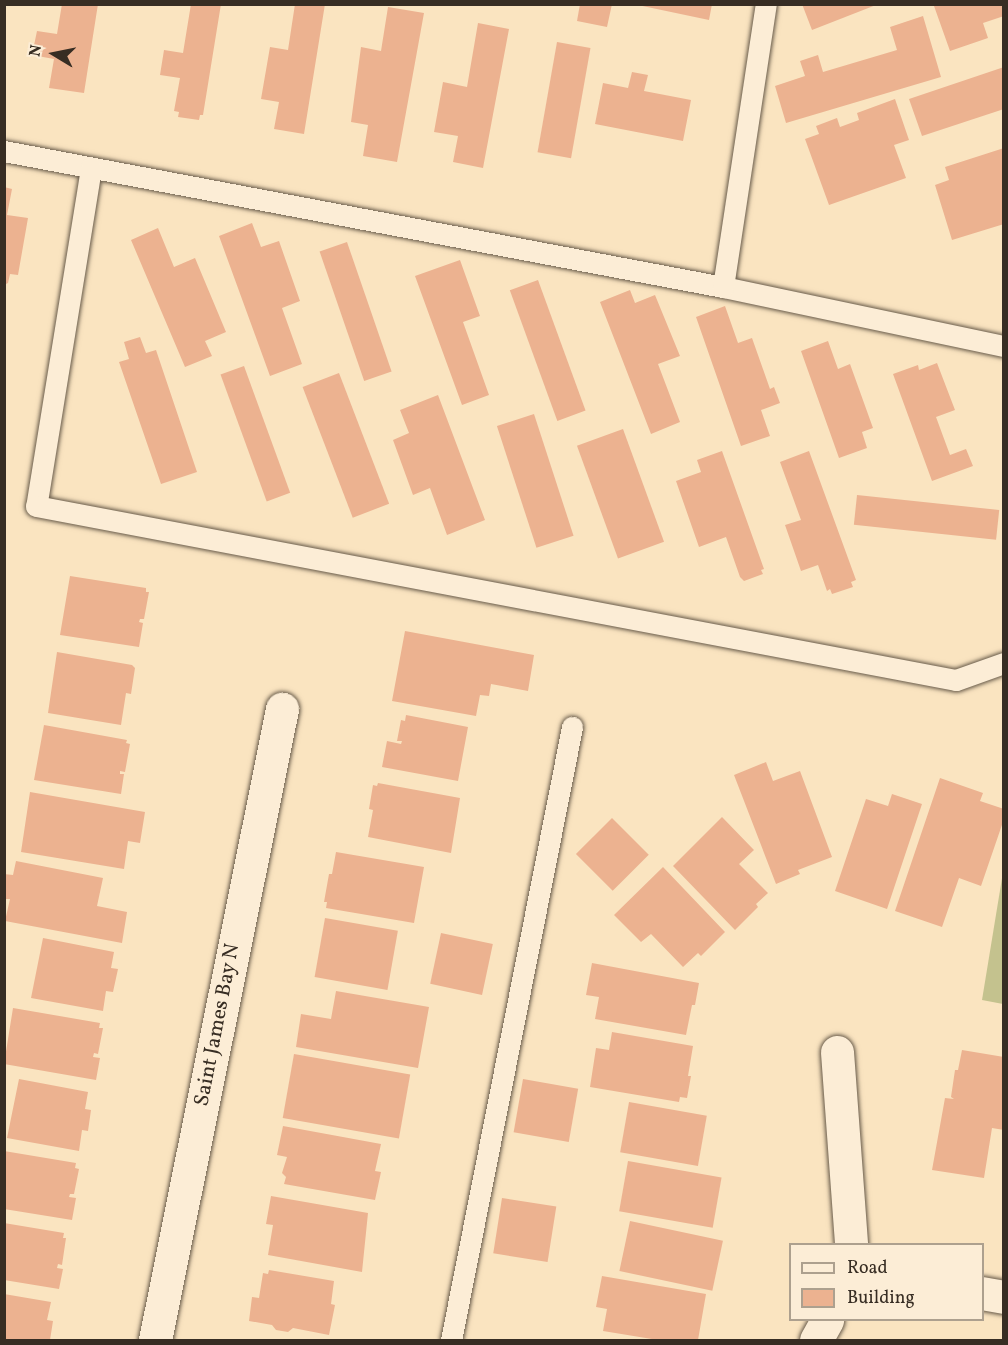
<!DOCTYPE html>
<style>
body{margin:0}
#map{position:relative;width:1008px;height:1345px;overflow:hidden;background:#fae4c0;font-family:Vollkorn,serif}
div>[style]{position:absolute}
.green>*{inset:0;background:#c4c28e}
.building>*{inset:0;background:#ecb290;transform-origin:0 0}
.roads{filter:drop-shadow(0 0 2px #685b4a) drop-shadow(0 0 2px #685b4a)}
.lane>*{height:21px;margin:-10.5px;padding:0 10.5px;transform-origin:10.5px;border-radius:10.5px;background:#fcedd6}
.street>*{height:33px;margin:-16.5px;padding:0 16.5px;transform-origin:16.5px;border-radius:16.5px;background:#fcedd6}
span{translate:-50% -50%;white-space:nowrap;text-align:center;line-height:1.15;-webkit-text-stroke:5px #fcedd6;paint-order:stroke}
.street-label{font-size:21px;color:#372d23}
.frame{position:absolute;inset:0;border:6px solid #372d23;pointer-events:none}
.legend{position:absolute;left:789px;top:1243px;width:195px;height:78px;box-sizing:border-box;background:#fcedd6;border:2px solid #ada08e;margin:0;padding:8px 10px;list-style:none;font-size:18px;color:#372d23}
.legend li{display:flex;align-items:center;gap:12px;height:30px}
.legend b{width:30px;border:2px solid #ada08e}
.north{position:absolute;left:24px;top:24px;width:60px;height:60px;-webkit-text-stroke:4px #fcedd6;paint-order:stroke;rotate:280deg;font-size:16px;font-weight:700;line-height:24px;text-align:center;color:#372d23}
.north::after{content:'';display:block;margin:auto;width:21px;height:27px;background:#372d23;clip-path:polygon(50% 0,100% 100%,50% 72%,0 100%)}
</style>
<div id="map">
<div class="green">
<i style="clip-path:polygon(1003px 872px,1003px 1004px,982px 1000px)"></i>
</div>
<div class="building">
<i style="clip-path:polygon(62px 4px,98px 4px,84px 93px,49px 88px,54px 59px,32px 55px,37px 31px,57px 34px)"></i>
<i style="clip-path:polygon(191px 4px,221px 4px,203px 115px,200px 115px,199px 120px,178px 117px,179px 112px,174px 111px,180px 78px,160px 75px,164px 50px,183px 53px)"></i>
<i style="clip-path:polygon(295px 4px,325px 4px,304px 134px,274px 129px,279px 102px,261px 99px,270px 47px,288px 50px)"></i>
<i style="clip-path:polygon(580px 4px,612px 4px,607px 27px,577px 21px)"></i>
<i style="clip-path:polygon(633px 4px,712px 4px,709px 20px)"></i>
<i style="clip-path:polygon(802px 4px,876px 4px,876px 5px,812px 30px)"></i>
<i style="clip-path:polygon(940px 4px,1004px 4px,1004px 16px,983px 23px,988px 38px,950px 51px,934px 6px)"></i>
<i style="clip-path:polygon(388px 7px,424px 13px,397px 162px,363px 156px,368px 125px,351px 122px,361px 47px,381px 51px)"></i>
<i style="clip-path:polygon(923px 16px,941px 77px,786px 123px,775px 86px,805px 76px,800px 61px,818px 55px,823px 72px,897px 50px,890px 27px)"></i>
<i style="clip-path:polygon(478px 23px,509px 29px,483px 168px,453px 162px,458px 136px,434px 132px,443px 82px,467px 87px)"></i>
<i style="left:557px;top:42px;width:34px;height:112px;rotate:10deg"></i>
<i style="clip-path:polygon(1004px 67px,1004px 109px,922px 136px,909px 99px)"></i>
<i style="clip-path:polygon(632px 72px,648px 75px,644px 91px,691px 100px,683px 141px,595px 124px,603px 83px,628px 88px)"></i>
<i style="clip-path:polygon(895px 99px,909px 140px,894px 145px,906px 178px,829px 205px,805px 139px,819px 134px,816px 126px,837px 118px,840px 127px,859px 120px,857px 113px)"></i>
<i style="clip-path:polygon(1004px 148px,1004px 224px,952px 240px,935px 185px,949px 180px,945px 167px)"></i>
<i style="clip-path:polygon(4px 187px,12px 189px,7px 215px,28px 218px,18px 275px,10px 274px,8px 283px,4px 285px)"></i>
<i style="clip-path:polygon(252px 223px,261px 247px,279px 241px,300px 301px,282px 308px,302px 364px,270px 376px,219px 236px)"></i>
<i style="clip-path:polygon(158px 228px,174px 267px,195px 258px,226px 332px,205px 341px,212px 356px,185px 367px,131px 240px)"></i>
<i style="left:347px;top:242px;width:137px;height:29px;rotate:71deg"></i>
<i style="clip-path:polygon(460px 260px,480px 316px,463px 322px,489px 395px,462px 405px,415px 276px)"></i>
<i style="left:538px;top:280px;width:139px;height:30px;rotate:70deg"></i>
<i style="clip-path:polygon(630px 290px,635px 303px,655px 295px,680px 356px,658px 364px,680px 422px,651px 434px,600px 302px)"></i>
<i style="clip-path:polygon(725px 306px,738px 343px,752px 338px,770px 389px,774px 387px,780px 403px,761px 410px,770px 436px,741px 446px,696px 317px)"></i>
<i style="clip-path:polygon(140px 337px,146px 353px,156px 350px,197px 472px,161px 484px,119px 362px,129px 359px,124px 342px)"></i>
<i style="clip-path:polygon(828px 341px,838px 369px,850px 364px,873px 428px,862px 432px,867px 448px,839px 458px,801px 351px)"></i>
<i style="clip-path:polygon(937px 363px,955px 410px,936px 417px,950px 455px,966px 449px,973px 466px,932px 481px,893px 374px,918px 365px,919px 370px)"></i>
<i style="left:244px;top:366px;width:135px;height:25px;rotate:70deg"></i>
<i style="left:339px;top:373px;width:140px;height:39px;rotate:69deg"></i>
<i style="clip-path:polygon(438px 395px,485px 520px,447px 535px,430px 488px,413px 495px,393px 440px,409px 433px,400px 410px)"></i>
<i style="left:534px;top:414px;width:128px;height:39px;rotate:72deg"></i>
<i style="left:623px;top:429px;width:120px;height:49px;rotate:70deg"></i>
<i style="clip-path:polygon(722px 451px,764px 569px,761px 570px,763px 574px,744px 581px,740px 577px,726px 537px,699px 547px,676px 481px,701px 472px,697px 460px)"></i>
<i style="clip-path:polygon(809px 451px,856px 580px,851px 582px,853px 587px,832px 594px,830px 589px,827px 591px,818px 565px,801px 571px,785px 525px,801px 520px,780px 462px)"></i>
<i style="left:857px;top:495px;width:143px;height:30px;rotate:6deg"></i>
<i style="clip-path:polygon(70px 576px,146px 588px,146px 592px,149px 592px,144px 619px,140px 619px,139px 622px,143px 623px,139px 647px,60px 635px)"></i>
<i style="clip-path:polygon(405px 631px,534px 655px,528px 691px,491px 684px,489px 696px,480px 695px,476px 716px,392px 701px)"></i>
<i style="clip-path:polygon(57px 652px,132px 665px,135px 668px,131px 694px,126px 693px,121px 725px,48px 713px)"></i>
<i style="clip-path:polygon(406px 715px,468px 727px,458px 781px,382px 767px,387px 741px,401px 744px,402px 741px,397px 741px,401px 720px,405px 721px)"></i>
<i style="clip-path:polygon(44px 725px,127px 740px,126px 743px,130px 744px,125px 772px,120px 771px,120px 774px,124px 774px,121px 794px,34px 780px)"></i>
<i style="clip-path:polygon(766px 762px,773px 781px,800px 771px,832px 857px,798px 870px,800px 874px,776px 884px,734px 775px)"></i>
<i style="clip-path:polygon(940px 778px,983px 793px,980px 801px,1004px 809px,1004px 819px,981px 886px,959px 878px,942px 927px,895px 911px)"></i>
<i style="clip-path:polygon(378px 783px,460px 798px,451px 853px,368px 837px,373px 810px,369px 809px,373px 785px,377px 786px)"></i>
<i style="clip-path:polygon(30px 792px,145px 812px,140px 843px,128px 841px,124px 869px,21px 852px)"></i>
<i style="clip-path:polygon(892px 794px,922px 804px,887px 909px,835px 891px,866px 799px,888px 806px)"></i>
<i style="clip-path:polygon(722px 817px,754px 850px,739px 864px,768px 893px,756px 904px,758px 907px,735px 930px,673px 866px)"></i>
<i style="left:612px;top:818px;width:52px;height:51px;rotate:45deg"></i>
<i style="clip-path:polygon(336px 852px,424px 867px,414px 923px,326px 908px,327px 902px,324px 902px,329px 874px,332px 874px)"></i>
<i style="clip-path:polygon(16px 861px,103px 878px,97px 906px,127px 912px,122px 943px,5px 921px,10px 899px,4px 899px,4px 874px,13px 875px)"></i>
<i style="clip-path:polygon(663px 867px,725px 932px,701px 956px,698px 953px,683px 967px,651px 934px,641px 942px,614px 915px)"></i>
<i style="left:325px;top:918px;width:74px;height:60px;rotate:10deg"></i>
<i style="left:441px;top:933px;width:53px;height:52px;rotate:12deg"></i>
<i style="clip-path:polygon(43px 938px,114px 952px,111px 968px,118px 969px,113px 992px,106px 991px,103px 1011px,31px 998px)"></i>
<i style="clip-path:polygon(592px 963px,699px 983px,695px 1005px,692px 1005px,686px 1035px,595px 1019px,599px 997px,586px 995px)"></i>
<i style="clip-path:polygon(336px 991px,429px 1007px,418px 1068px,296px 1047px,301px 1014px,331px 1019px)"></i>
<i style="clip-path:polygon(13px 1008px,100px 1023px,99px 1028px,103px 1028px,98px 1054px,94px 1053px,93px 1057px,100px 1058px,96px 1080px,4px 1064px)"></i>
<i style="clip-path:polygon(612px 1032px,693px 1046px,688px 1076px,691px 1076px,687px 1098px,680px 1097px,679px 1102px,590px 1087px,596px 1048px,609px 1050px)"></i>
<i style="clip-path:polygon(962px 1050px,1004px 1057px,1004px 1130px,992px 1128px,984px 1178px,932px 1170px,945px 1098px,954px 1099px,951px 1097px,955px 1070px,958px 1070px)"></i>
<i style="left:294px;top:1054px;width:118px;height:65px;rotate:10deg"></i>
<i style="clip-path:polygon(19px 1079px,88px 1092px,85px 1109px,91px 1110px,88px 1131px,82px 1130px,79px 1151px,7px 1138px)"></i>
<i style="left:523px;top:1079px;width:56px;height:54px;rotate:10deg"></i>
<i style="left:629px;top:1102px;width:79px;height:51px;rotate:10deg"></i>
<i style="clip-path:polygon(283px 1126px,381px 1144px,375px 1171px,381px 1172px,375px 1200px,284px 1184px,286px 1177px,282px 1173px,287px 1157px,277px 1155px)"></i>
<i style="clip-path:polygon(4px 1151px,76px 1163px,75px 1168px,79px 1169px,74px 1194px,70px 1194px,69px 1197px,76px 1198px,72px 1220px,4px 1209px)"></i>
<i style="left:628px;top:1161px;width:95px;height:51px;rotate:10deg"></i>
<i style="clip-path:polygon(271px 1196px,368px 1213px,362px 1272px,268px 1255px,273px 1225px,266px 1224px)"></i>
<i style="left:502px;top:1198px;width:55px;height:56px;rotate:9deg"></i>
<i style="left:630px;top:1221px;width:95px;height:51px;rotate:12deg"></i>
<i style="clip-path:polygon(4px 1223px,64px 1233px,63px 1238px,66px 1238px,62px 1265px,58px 1264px,57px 1268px,63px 1269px,59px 1289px,4px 1280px)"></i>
<i style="clip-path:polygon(269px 1270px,334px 1281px,331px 1304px,335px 1305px,329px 1335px,293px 1328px,288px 1332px,276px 1330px,272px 1325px,249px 1321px,252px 1297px,259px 1298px,263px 1273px,268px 1274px)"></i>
<i style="clip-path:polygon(602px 1276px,706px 1294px,698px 1340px,658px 1340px,603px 1331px,607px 1309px,596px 1307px)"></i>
<i style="clip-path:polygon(4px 1294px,51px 1302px,47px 1320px,53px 1321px,50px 1340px,4px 1340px)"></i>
</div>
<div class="roads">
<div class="lane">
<i style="left:4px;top:151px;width:732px;rotate:10.71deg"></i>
<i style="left:723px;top:287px;width:287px;rotate:11.9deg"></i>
<i style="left:91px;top:168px;width:342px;rotate:99.2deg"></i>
<i style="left:36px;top:506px;width:936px;rotate:10.71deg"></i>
<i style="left:956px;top:680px;width:51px;rotate:-19.5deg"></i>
<i style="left:723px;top:287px;width:286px;rotate:-81.4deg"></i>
<i style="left:451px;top:1340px;width:625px;rotate:-78.83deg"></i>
</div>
<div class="street">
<i style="left:837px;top:1052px;width:193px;rotate:85.8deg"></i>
<i style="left:982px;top:1293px;width:22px;rotate:10deg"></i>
<i style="left:155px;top:1340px;width:644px;rotate:-78.62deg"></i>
<i style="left:816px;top:1340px;width:23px;rotate:-61deg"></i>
</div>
</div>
<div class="street-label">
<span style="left:218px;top:1025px;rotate:-79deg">Saint James Bay N</span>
</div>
<div class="frame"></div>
<ul class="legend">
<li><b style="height:8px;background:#fcedd6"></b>Road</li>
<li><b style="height:16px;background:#ecb290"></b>Building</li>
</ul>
<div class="north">N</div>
</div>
